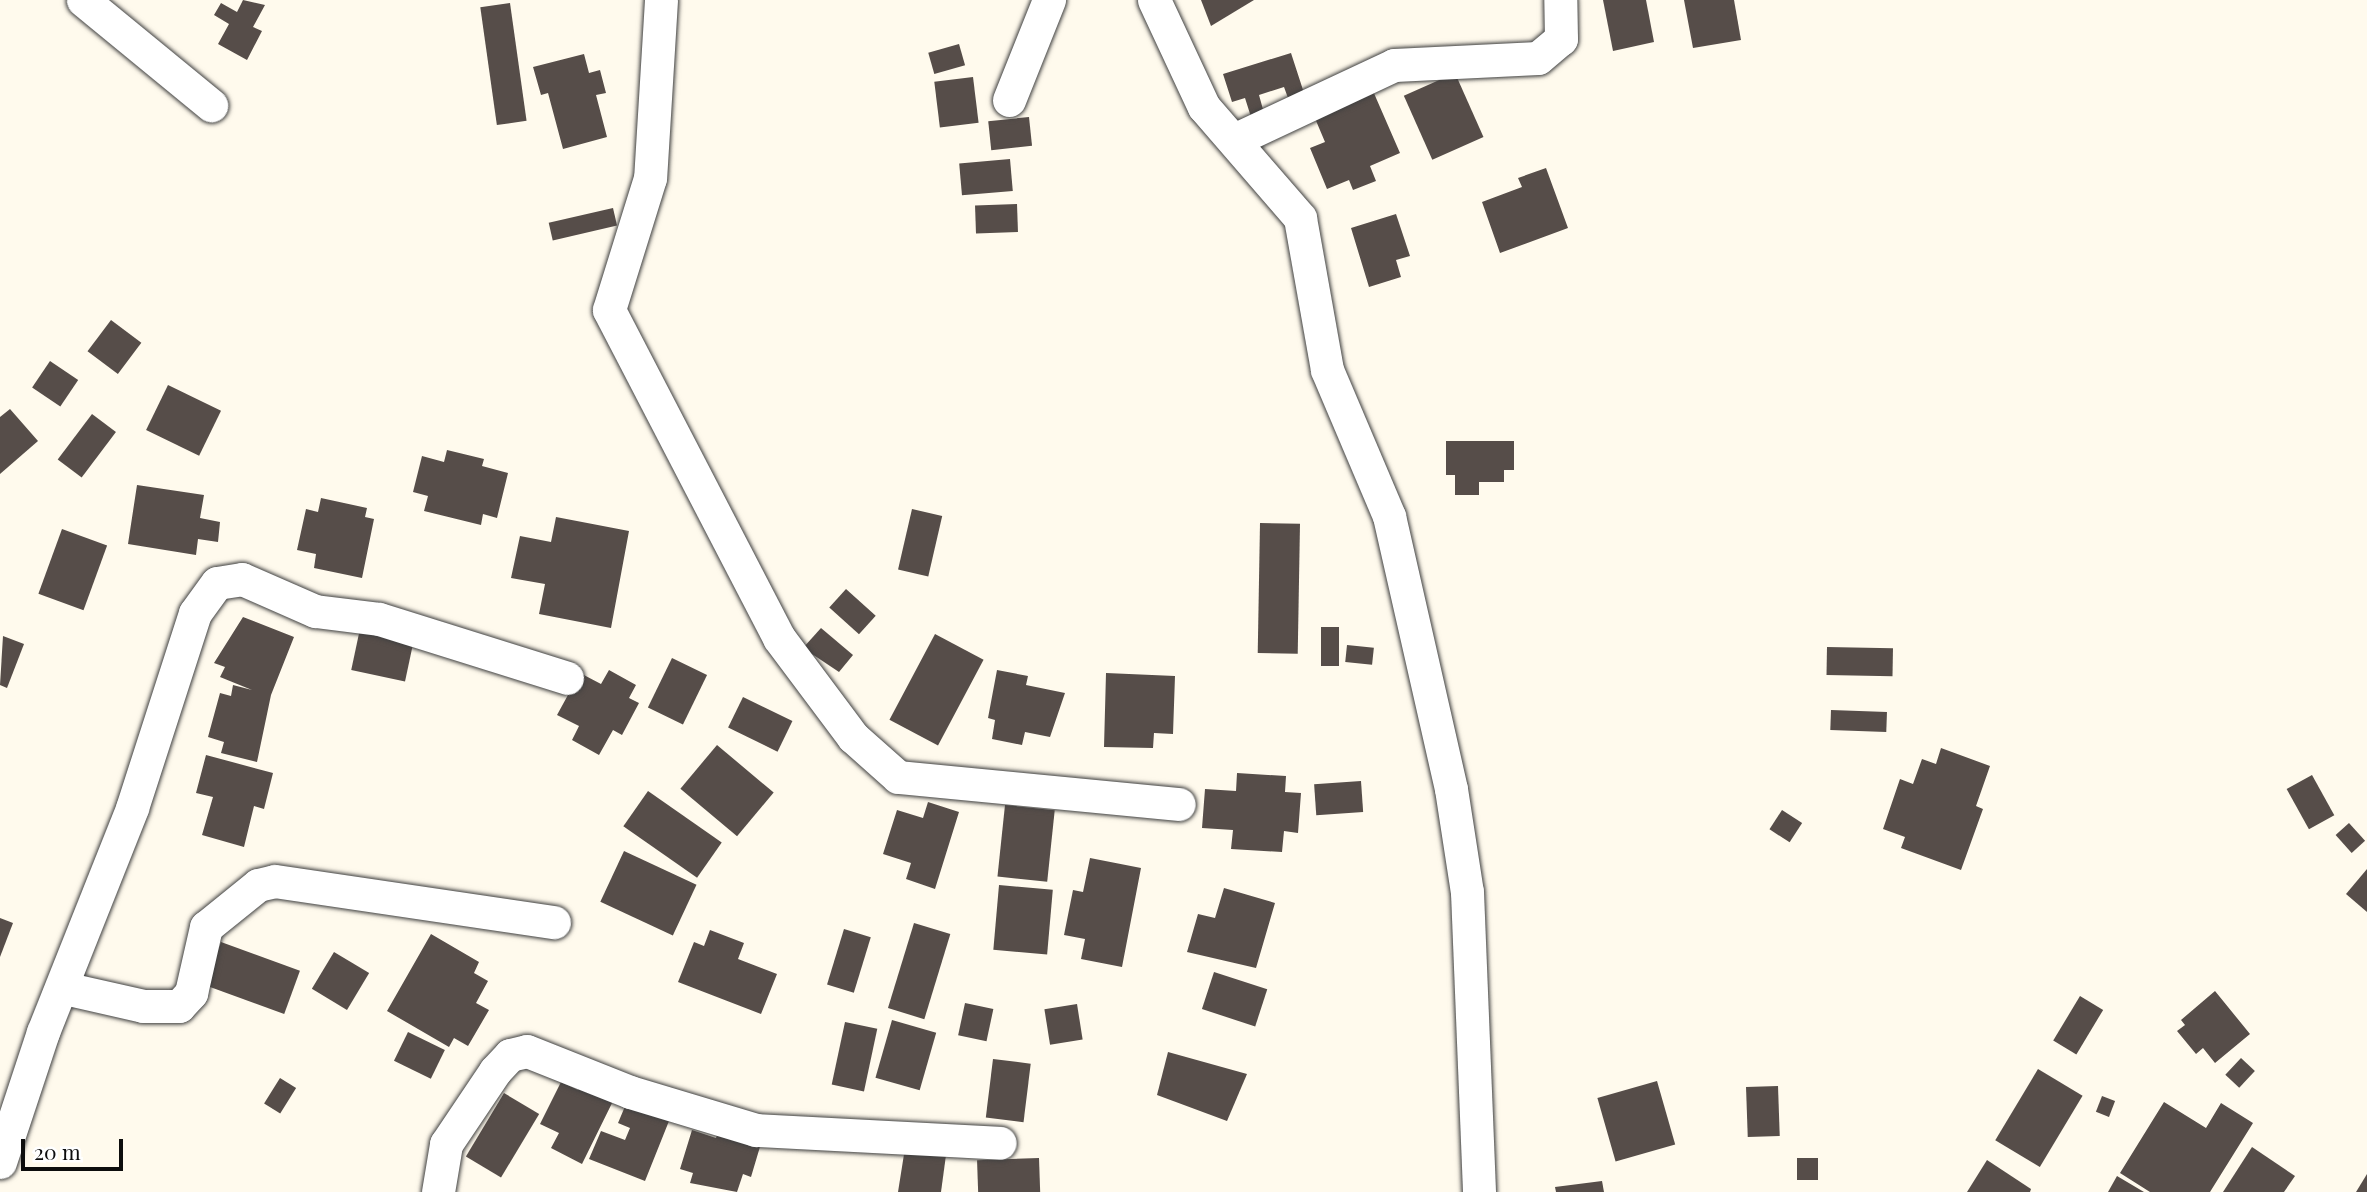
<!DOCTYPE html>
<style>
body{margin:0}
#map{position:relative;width:2367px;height:1192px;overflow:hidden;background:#fffaed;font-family:"Playfair Display",serif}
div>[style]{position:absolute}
.building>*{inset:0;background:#564d49;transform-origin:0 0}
.roads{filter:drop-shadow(0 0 2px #404040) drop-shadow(0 0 2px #404040)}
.minor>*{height:33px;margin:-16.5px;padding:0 16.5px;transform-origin:16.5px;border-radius:16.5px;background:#fff}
span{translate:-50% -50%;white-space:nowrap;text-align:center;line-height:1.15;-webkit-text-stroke:7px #fff;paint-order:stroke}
.scale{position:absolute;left:21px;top:1139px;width:102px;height:32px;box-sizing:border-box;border:4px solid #0d0d0d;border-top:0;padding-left:9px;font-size:21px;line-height:24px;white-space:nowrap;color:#0d0d0d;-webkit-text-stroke:5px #fff;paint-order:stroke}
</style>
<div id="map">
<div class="building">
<i style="clip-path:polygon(243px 0,265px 5px,253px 27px,262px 31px,247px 60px,218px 44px,229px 24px,214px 15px,221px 3px,237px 12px)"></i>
<i style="clip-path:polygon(1201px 0,1254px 0,1211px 26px)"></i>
<i style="clip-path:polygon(1603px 0,1646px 0,1654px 42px,1613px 51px)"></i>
<i style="clip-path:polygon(1684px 0,1734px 0,1741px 40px,1693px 48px)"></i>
<i style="left:510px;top:3px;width:119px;height:30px;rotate:82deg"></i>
<i style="left:959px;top:44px;width:22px;height:32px;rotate:74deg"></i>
<i style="clip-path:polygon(1291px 53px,1304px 93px,1288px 98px,1284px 87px,1259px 95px,1264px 113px,1251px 117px,1245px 98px,1232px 102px,1223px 74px)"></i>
<i style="clip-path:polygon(584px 54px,589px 73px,600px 70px,606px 93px,596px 95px,607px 137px,563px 149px,548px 93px,541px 95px,533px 67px)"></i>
<i style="left:1455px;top:73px;width:70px;height:56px;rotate:66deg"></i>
<i style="left:973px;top:77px;width:46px;height:39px;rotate:83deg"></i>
<i style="clip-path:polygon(1373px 91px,1400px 153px,1370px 166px,1376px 181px,1353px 190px,1349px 180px,1327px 189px,1310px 148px,1325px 142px,1314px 116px)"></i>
<i style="left:1029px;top:117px;width:29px;height:41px;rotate:84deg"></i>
<i style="left:1010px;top:159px;width:32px;height:51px;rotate:85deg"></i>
<i style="clip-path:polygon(1546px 168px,1568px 228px,1500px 253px,1482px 202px,1522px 187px,1518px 178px)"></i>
<i style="left:1017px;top:204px;width:28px;height:42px;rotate:88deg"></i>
<i style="left:613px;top:208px;width:18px;height:66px;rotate:77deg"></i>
<i style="clip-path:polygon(1396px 214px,1410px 256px,1396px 260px,1401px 277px,1369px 287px,1351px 228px)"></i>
<i style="left:111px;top:320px;width:38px;height:39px;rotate:37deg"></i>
<i style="left:50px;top:361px;width:34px;height:32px;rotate:34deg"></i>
<i style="left:168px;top:385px;width:59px;height:50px;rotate:26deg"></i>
<i style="clip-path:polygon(10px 409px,38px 441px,0 474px,0 417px)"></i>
<i style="left:92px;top:414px;width:30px;height:57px;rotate:37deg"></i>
<i style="clip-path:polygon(1446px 441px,1514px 441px,1514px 470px,1504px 470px,1504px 482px,1479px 482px,1479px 495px,1455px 495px,1455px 475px,1446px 475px)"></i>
<i style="clip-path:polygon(447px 450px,484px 459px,482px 466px,508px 473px,497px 518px,483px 514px,481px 525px,424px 511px,428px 496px,413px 492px,422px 456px,444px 462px)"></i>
<i style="clip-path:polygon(137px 485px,204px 495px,200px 518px,220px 522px,218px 542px,198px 539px,196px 555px,128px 544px)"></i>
<i style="clip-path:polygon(321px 498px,367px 508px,365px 517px,374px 519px,362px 578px,314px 568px,316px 554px,297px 550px,306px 509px,318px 512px)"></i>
<i style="left:912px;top:509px;width:31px;height:62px;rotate:13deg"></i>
<i style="clip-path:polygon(556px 517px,629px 531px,611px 628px,539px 614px,545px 584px,511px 578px,520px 536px,551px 542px)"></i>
<i style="left:1260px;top:523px;width:40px;height:130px;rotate:1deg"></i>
<i style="left:62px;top:529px;width:48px;height:69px;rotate:20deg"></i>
<i style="left:846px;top:589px;width:40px;height:25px;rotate:42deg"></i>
<i style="clip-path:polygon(243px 617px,294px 637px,271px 695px,257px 762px,221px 753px,224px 742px,208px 737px,220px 693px,231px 696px,233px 685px,252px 690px,220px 677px,225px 667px,214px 663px)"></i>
<i style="left:361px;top:624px;width:55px;height:47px;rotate:12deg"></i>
<i style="left:1321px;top:627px;width:18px;height:39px"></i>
<i style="clip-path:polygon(821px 628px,853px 655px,839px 672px,803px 648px)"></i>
<i style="left:935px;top:634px;width:55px;height:97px;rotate:28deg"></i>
<i style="clip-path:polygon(3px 636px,24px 644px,7px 688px,0 685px)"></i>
<i style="left:1347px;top:645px;width:27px;height:17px;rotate:6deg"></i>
<i style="left:1827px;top:647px;width:66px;height:28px;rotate:1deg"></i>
<i style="left:672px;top:658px;width:39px;height:55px;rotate:26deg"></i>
<i style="clip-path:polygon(609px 670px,636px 685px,629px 698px,639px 703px,622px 735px,613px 730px,599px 755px,572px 740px,579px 726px,557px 715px,580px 673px,601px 684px)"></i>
<i style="clip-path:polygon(997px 670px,1028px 676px,1026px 685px,1065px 693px,1050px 737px,1025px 732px,1022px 745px,992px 739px,995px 720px,988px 718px)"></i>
<i style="clip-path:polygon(1106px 673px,1175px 676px,1173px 734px,1154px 733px,1153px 748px,1104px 747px)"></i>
<i style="left:743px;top:697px;width:55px;height:34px;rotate:26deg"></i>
<i style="left:1831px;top:710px;width:56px;height:20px;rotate:2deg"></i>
<i style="left:717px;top:745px;width:74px;height:57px;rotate:40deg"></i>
<i style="clip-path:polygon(1941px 748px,1990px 766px,1976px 806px,1983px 809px,1961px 870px,1901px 848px,1905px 837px,1883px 829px,1900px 779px,1913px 784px,1922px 759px,1936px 764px)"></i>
<i style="clip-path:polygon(206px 755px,273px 773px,264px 809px,254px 806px,244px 847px,202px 835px,213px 797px,196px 793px)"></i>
<i style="clip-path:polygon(1237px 773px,1286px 776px,1285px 792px,1301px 793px,1298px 833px,1284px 831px,1282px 852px,1231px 849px,1233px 830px,1202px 828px,1205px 789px,1236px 791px)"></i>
<i style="left:2312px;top:775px;width:46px;height:29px;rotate:61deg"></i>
<i style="left:1361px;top:781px;width:31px;height:47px;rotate:86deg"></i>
<i style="left:648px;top:791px;width:90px;height:43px;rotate:35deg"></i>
<i style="clip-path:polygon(928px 802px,959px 812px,935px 889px,906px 879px,911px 863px,883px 854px,897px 810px,923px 818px)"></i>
<i style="left:1005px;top:805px;width:50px;height:72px;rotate:6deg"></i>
<i style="left:1782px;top:810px;width:24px;height:23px;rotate:33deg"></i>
<i style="left:2349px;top:823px;width:24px;height:18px;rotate:48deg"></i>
<i style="left:624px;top:851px;width:80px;height:56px;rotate:25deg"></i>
<i style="clip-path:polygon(1090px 858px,1141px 868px,1122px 967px,1081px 959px,1085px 939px,1064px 935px,1073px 890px,1083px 892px)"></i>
<i style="clip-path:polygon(2367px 869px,2367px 912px,2346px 894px)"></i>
<i style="left:999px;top:885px;width:54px;height:65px;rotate:5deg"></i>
<i style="clip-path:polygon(1224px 888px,1275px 903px,1256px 968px,1187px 952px,1198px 914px,1215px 918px)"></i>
<i style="clip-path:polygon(0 918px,13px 923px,0 957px)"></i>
<i style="left:914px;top:923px;width:38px;height:89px;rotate:17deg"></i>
<i style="left:844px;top:929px;width:28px;height:58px;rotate:17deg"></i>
<i style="clip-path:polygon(710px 930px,744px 943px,738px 959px,777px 974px,761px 1014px,678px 982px,694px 942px,704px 946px)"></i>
<i style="clip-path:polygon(431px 934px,479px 962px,474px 973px,488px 981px,476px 1003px,489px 1010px,468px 1046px,454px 1038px,449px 1047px,387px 1011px)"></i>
<i style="left:221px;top:942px;width:84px;height:46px;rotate:20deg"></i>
<i style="left:334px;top:952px;width:41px;height:43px;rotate:31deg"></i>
<i style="left:1214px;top:972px;width:56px;height:39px;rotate:18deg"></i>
<i style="clip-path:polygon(2215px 991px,2250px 1034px,2215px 1063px,2203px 1048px,2196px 1054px,2177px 1031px,2185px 1025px,2181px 1020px)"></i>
<i style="left:2080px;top:996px;width:27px;height:52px;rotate:31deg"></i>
<i style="left:965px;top:1003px;width:29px;height:33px;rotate:12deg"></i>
<i style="left:1077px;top:1004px;width:36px;height:33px;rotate:81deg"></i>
<i style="left:892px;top:1020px;width:46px;height:60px;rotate:16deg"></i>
<i style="left:845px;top:1022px;width:33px;height:64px;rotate:12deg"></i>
<i style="left:408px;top:1032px;width:41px;height:32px;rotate:26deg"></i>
<i style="clip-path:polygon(1168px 1052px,1247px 1074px,1227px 1121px,1157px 1095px)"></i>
<i style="left:2241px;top:1058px;width:19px;height:23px;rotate:43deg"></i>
<i style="left:993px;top:1059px;width:38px;height:59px;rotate:7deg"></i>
<i style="left:2038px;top:1069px;width:52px;height:83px;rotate:31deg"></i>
<i style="left:280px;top:1078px;width:19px;height:30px;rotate:32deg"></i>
<i style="clip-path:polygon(584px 1079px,616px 1095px,582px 1164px,551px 1148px,559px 1133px,540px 1124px,561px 1082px,578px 1090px)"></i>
<i style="left:1657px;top:1081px;width:66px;height:62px;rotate:74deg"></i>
<i style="left:1778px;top:1086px;width:50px;height:32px;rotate:88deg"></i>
<i style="left:504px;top:1093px;width:41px;height:74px;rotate:31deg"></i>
<i style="left:2102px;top:1096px;width:14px;height:17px;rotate:21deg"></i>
<i style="clip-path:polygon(2164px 1102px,2206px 1128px,2221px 1103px,2253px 1123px,2210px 1192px,2150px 1192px,2120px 1173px)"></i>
<i style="clip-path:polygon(626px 1104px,669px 1121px,645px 1181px,589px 1159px,601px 1131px,625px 1140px,630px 1128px,618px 1123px)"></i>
<i style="clip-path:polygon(720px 1126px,762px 1140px,751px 1177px,743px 1174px,737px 1192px,690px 1183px,693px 1173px,680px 1169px,692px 1130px,716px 1138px)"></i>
<i style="clip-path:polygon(2252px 1147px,2295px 1176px,2284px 1192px,2223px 1192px)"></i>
<i style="clip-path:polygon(905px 1148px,946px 1155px,941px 1192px,898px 1192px)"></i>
<i style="left:1039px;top:1158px;width:34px;height:62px;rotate:88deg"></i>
<i style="left:1797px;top:1158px;width:21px;height:22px"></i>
<i style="clip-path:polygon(1987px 1160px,2031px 1189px,2030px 1192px,1967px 1192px)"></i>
<i style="clip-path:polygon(2367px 1174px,2367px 1192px,2356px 1192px)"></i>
<i style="clip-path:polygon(2117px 1176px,2144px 1192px,2108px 1192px)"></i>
<i style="clip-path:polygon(1602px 1181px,1604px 1192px,1556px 1192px,1555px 1187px)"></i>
</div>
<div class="roads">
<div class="minor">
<i style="left:83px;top:0;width:166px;rotate:39.4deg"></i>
<i style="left:661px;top:0;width:178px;rotate:93.5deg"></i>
<i style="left:650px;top:178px;width:138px;rotate:107.3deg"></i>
<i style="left:609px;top:310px;width:369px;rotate:62.6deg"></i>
<i style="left:779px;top:638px;width:124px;rotate:53.2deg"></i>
<i style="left:853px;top:737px;width:60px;rotate:41.6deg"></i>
<i style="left:898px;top:777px;width:282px;rotate:5.5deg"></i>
<i style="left:1154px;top:0;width:118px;rotate:65deg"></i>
<i style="left:1204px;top:107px;width:147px;rotate:49.1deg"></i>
<i style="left:1300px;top:218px;width:154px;rotate:79.9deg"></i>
<i style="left:1327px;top:370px;width:159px;rotate:67deg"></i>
<i style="left:1389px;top:516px;width:280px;rotate:77.2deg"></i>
<i style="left:1451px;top:789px;width:104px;rotate:81.2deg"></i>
<i style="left:1467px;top:892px;width:300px;rotate:87.7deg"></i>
<i style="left:1009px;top:100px;width:108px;rotate:-68.2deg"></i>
<i style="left:1234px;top:140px;width:177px;rotate:-25.1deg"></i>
<i style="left:1394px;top:65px;width:144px;rotate:-2.8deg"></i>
<i style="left:1538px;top:58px;width:30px;rotate:-40deg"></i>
<i style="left:1561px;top:39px;width:39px;rotate:-91deg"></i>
<i style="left:64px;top:988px;width:81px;rotate:12.8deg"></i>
<i style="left:143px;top:1006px;width:36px"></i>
<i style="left:179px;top:1006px;width:18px;rotate:-47deg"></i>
<i style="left:191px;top:993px;width:68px;rotate:-77.2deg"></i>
<i style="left:206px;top:927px;width:67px;rotate:-38.9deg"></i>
<i style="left:258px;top:885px;width:17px;rotate:-13deg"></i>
<i style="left:275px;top:881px;width:282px;rotate:8.4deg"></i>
<i style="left:0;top:1162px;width:137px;rotate:-71.7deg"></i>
<i style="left:43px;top:1032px;width:241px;rotate:-68.3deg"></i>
<i style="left:132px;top:808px;width:205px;rotate:-72.1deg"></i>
<i style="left:195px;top:613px;width:37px;rotate:-54deg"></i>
<i style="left:217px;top:583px;width:25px;rotate:-9deg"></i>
<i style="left:242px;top:579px;width:80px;rotate:23.7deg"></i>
<i style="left:315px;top:611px;width:64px;rotate:7.1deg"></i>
<i style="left:379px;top:619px;width:197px;rotate:17.4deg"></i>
<i style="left:438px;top:1192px;width:49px;rotate:-80.5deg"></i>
<i style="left:446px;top:1144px;width:88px;rotate:-56.1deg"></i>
<i style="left:495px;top:1071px;width:22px;rotate:-47deg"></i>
<i style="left:510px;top:1055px;width:17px;rotate:-13deg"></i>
<i style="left:527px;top:1051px;width:111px;rotate:21.7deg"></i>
<i style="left:630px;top:1092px;width:132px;rotate:16.8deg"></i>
<i style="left:756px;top:1130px;width:244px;rotate:3deg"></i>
</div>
</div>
<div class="scale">20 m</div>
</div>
